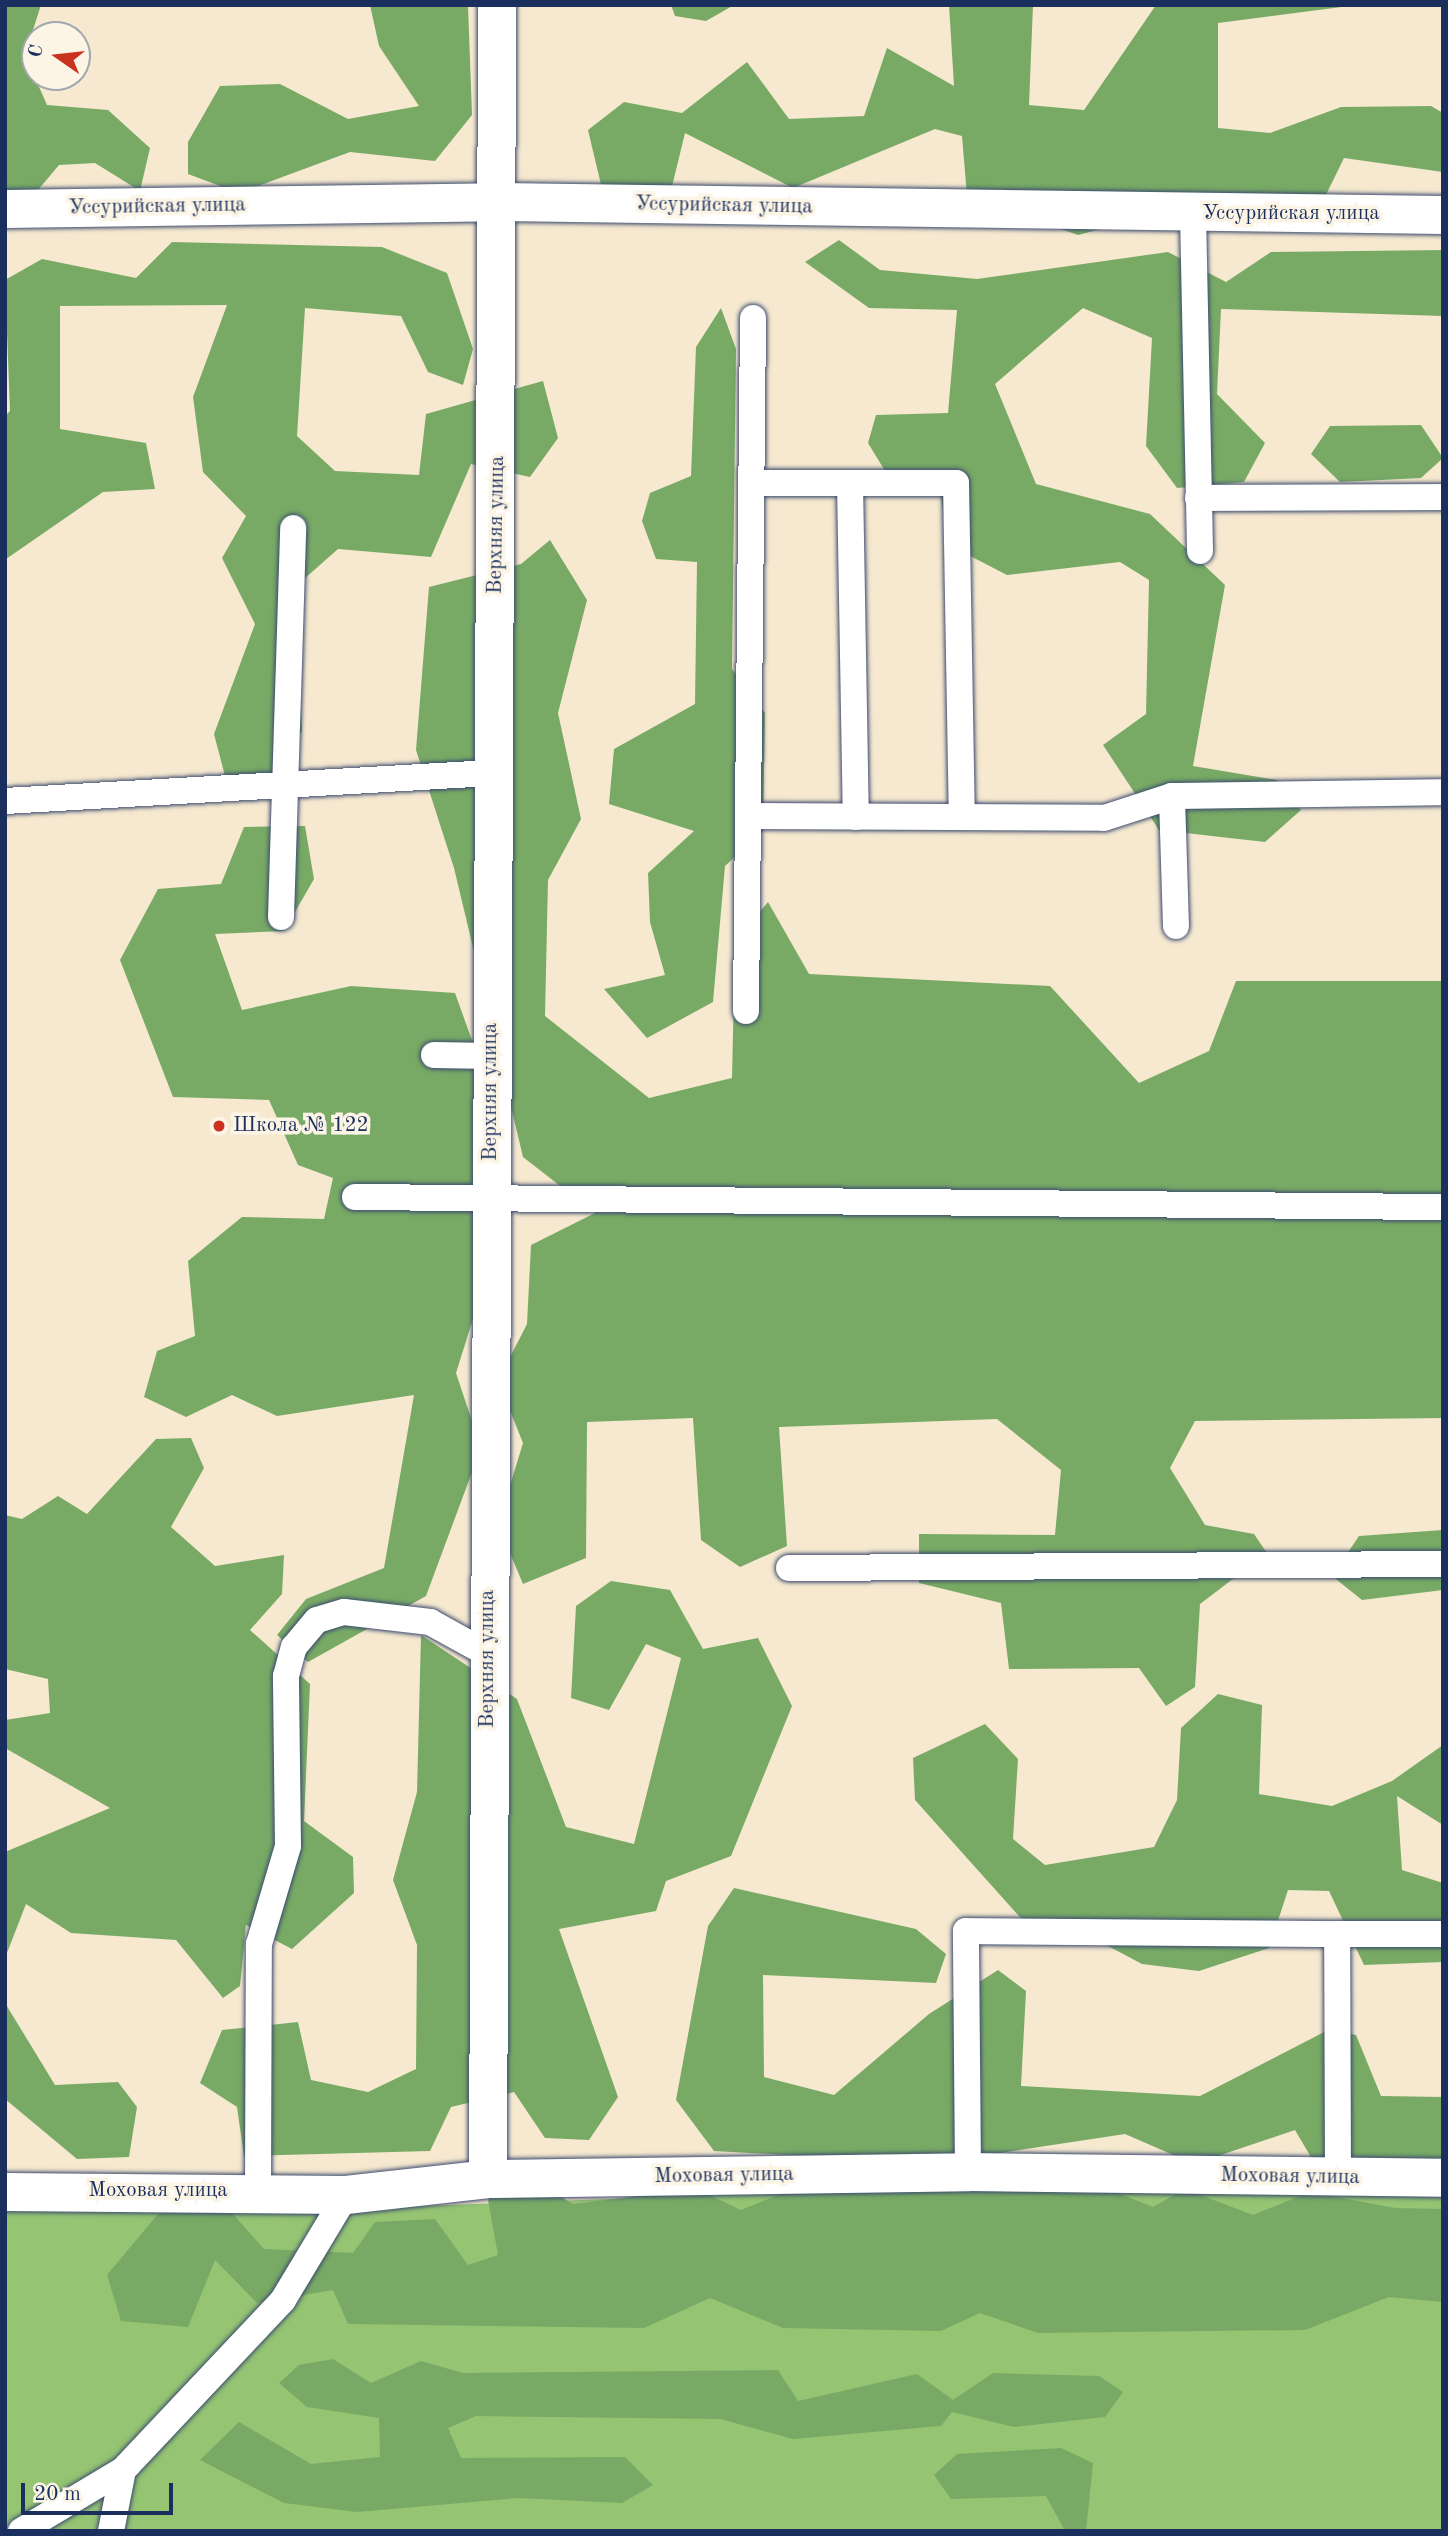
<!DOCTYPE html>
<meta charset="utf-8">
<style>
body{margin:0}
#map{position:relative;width:1448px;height:2536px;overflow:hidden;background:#f6e9d0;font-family:"Old Standard TT",serif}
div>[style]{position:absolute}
.green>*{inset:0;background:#95c473}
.forest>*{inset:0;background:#78aa65}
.roads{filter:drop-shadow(0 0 2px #3c4b6f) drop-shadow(0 0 2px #3c4b6f)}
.service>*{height:26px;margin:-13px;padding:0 13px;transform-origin:13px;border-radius:13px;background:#fff}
.minor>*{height:38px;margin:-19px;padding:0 19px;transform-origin:19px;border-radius:19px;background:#fff}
.dots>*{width:19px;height:19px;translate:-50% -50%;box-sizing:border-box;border:4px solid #fcf5e5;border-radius:50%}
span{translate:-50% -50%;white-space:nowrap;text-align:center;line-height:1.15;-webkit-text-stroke:7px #fcf5e5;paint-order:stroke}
.street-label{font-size:21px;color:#1b2f5e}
.poi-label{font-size:21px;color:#1b2f5e}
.left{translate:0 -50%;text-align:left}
.frame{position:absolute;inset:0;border:7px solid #1b2f5e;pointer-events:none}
.north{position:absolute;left:21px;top:21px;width:70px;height:70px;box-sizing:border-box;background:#fcf5e5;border:2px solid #a2a6af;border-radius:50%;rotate:284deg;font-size:19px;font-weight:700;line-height:28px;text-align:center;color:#1b2f5e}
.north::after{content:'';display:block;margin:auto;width:24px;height:32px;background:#c8321e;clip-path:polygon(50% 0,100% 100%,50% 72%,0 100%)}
.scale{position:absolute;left:21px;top:2483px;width:152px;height:32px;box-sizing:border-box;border:4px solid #1b2f5e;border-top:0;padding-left:9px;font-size:21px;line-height:24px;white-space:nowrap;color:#1b2f5e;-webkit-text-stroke:5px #fcf5e5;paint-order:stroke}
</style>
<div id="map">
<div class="green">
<i style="clip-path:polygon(965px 2186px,1443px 2192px,1443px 2531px,5px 2531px,5px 2209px,363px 2208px)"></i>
</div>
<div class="forest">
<i style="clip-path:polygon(5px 5px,41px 5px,25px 55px,47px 105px,108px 110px,150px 148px,140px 191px,95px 163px,59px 165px,33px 196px,5px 194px)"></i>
<i style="clip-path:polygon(370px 5px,468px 5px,472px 115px,435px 161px,350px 152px,239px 193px,188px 174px,188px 142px,220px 86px,280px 84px,348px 119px,419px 106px,379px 46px)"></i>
<i style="clip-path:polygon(671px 5px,734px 5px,706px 21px,675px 16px)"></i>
<i style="clip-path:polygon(949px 5px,1033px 5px,1029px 105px,1084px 110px,1156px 5px,1357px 5px,1218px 23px,1218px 128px,1270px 133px,1341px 107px,1431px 106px,1443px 113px,1443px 172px,1344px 158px,1321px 205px,1229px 195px,1078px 235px,967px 196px,962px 136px,935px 129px,793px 188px,685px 133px,666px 211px,607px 210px,588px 130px,624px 102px,682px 113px,747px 62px,789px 119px,864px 116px,887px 48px,954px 86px)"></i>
<i style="clip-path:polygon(839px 240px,880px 270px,977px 279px,1168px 252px,1226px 282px,1271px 252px,1443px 250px,1443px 316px,1221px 309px,1217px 394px,1265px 443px,1244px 482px,1177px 488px,1146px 446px,1152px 338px,1083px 308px,995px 384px,1036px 484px,1150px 514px,1225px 585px,1193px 766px,1277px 780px,1301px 810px,1265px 842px,1159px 830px,1103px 745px,1146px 714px,1149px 580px,1120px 562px,1007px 575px,947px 544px,941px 496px,896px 489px,868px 443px,876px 415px,948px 413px,957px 310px,869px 308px,805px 262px)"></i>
<i style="clip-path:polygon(172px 242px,382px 247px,447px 273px,473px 349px,463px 385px,428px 372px,401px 316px,305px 308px,297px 436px,335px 471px,419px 475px,426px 414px,543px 381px,558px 438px,530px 477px,471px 464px,431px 557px,338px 549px,295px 587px,302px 731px,268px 788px,225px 776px,214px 734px,255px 624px,222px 558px,246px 516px,203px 472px,193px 397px,227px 305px,60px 306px,60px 429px,146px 443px,155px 489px,103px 492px,6px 559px,5px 650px,5px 416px,10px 411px,5px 280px,42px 259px,136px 278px)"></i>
<i style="clip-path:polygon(721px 308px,736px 349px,732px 669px,765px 713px,763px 831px,725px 866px,713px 1002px,647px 1038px,604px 989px,665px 975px,650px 922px,648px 873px,694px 831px,609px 804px,614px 749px,695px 704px,697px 562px,656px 559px,642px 521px,650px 493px,691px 476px,696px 347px)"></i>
<i style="clip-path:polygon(1421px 425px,1443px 458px,1421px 478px,1340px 482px,1311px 454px,1330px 426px)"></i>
<i style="clip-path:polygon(550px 540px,587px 600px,558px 713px,581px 819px,548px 880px,545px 1016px,649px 1098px,732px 1078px,735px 942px,768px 902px,809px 974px,1050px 986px,1139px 1083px,1209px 1051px,1236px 981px,1443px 981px,1443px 1418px,1195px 1421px,1170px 1468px,1205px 1525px,1254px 1534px,1267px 1553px,1200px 1604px,1195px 1687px,1166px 1706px,1139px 1668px,1009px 1669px,1001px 1603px,919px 1583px,919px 1534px,1055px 1535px,1061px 1470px,997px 1419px,779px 1427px,787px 1546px,740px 1567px,701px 1540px,693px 1418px,587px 1422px,586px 1558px,523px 1584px,498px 1525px,523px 1443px,498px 1381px,527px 1324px,531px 1245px,595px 1213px,523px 1157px,454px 868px,416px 750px,429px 587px,521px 564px)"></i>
<i style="clip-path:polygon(305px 826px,314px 879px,284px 931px,215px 934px,242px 1010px,351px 986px,455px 993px,502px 1124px,483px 1287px,456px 1373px,481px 1448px,426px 1596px,308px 1662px,277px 1635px,306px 1599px,384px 1568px,414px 1395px,277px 1416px,232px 1395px,186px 1417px,144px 1397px,157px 1351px,195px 1336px,188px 1261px,242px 1217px,324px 1219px,333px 1178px,298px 1165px,269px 1100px,173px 1097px,120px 960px,158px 889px,221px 884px,244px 827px)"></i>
<i style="clip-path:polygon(191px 1438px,204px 1468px,171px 1527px,215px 1566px,284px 1555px,282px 1594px,250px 1630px,310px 1684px,304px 1821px,353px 1857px,354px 1893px,292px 1949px,246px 1925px,240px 1986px,223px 1998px,176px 1940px,71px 1933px,26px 1904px,5px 1958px,5px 1852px,110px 1808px,5px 1748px,5px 1720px,50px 1713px,48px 1679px,5px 1669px,5px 1515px,22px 1519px,58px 1496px,87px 1514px,156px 1439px)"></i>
<i style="clip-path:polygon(1443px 1530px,1443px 1590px,1362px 1600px,1332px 1576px,1359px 1536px)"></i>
<i style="clip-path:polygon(611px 1581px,670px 1590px,703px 1649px,758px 1638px,792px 1706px,731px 1856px,666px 1881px,656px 1911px,559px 1929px,618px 2097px,589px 2140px,545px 2138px,514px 2092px,451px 2107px,430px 2151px,244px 2156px,237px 2107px,200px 2083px,222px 2030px,298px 2022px,311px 2080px,368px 2092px,416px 2069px,417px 1945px,393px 1880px,417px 1792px,421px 1635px,517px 1699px,566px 1827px,634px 1844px,681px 1658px,646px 1644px,609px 1710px,571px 1698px,576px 1606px)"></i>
<i style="clip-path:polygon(1218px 1694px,1262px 1705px,1259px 1794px,1332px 1806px,1392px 1781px,1443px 1745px,1443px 1825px,1397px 1796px,1402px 1870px,1443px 1883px,1443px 1962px,1364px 1965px,1329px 1891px,1288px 1890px,1269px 1948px,1199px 1971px,1142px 1964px,1093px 1938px,1043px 1943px,915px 1800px,913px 1758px,985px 1724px,1018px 1759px,1013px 1839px,1045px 1865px,1154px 1847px,1177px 1800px,1181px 1728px)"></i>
<i style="clip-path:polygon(734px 1888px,916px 1929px,946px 1954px,936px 1983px,763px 1975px,764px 2077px,834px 2095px,929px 2014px,998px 1970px,1026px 1991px,1021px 2086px,1200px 2096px,1330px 2029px,1356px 2035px,1381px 2096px,1443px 2097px,1443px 2168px,1318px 2169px,1295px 2130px,1194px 2164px,1125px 2134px,934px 2163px,714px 2151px,676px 2100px,708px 1926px)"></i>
<i style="clip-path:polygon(5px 2003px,55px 2085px,118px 2082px,137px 2107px,129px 2157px,77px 2159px,5px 2099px)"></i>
<i style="clip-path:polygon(508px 2165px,573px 2204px,697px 2189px,741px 2210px,793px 2189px,1113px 2191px,1153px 2207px,1185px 2189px,1253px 2215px,1310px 2192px,1395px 2208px,1443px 2209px,1443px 2302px,1389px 2297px,1305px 2330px,1038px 2333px,980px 2313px,941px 2331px,783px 2328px,710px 2298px,644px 2328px,348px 2324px,333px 2290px,257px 2303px,215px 2260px,188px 2327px,121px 2321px,107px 2275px,158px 2214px,223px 2203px,264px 2249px,353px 2253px,375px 2222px,435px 2219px,468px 2265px,498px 2255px,488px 2200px)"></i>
<i style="clip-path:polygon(333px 2359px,371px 2383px,421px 2361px,463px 2373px,778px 2370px,798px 2401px,917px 2374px,953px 2400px,993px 2373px,1099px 2376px,1123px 2392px,1105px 2417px,1014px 2427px,952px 2412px,941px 2426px,793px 2439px,720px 2419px,476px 2416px,448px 2428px,461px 2458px,625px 2457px,653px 2485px,622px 2503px,518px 2498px,357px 2512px,284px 2503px,200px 2460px,239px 2422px,311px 2464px,380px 2457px,379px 2418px,307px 2407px,279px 2383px,299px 2365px)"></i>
<i style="clip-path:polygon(1061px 2448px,1093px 2463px,1086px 2531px,1065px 2531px,1046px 2496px,951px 2499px,934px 2475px,957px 2454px)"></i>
</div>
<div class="roads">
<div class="service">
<i style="left:1193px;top:214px;width:337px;rotate:88.8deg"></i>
<i style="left:751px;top:483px;width:205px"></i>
<i style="left:956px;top:483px;width:334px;rotate:89deg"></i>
<i style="left:850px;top:483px;width:334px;rotate:89deg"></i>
<i style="left:1198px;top:498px;width:245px;rotate:-0.2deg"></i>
<i style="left:5px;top:801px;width:489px;rotate:-3.3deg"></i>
<i style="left:748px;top:816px;width:356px;rotate:0.3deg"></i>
<i style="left:1104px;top:818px;width:71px;rotate:-17.9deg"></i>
<i style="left:281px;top:917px;width:389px;rotate:-88.2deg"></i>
<i style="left:1176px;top:926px;width:130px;rotate:-91.8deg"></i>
<i style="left:1172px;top:796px;width:271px;rotate:-0.8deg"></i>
<i style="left:746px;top:1011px;width:693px;rotate:-89.42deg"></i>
<i style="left:434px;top:1055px;width:58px;rotate:1deg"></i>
<i style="left:355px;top:1197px;width:1088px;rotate:0.53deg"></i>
<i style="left:789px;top:1568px;width:654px;rotate:-0.35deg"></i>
<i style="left:968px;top:2172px;width:241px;rotate:-90.5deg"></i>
<i style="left:966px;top:1931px;width:371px;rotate:0.5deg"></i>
<i style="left:1338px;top:2178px;width:244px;rotate:-90.2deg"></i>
<i style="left:1337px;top:1934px;width:106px"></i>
<i style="left:258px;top:2191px;width:247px;rotate:-89.8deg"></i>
<i style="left:259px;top:1944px;width:102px;rotate:-73.5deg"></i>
<i style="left:288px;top:1846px;width:170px;rotate:-90.7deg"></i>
<i style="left:286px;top:1676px;width:30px;rotate:-75deg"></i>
<i style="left:294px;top:1647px;width:35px;rotate:-50deg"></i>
<i style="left:317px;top:1620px;width:28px;rotate:-17deg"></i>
<i style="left:344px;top:1612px;width:87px;rotate:6.6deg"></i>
<i style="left:430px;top:1622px;width:66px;rotate:28.9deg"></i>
<i style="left:21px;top:2531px;width:119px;rotate:-30.9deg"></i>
<i style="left:123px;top:2470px;width:233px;rotate:-46.7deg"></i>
<i style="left:283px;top:2300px;width:122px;rotate:-59deg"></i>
<i style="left:111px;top:2531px;width:62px;rotate:-78.9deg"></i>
</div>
<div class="minor">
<i style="left:5px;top:209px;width:496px;rotate:-0.8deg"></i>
<i style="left:501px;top:202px;width:942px;rotate:0.79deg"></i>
<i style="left:488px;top:2179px;width:2174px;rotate:-89.76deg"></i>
<i style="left:5px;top:2192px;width:341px;rotate:0.5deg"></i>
<i style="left:346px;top:2195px;width:143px;rotate:-6.4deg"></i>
<i style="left:488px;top:2179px;width:480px;rotate:-0.8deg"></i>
<i style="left:968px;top:2172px;width:475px;rotate:0.7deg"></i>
</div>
</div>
<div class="dots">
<i style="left:219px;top:1126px;background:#c8321e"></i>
</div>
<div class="street-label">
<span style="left:724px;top:206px;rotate:1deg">Уссурийская улица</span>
<span style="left:157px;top:207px;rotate:-1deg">Уссурийская улица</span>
<span style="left:1291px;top:214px">Уссурийская улица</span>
<span style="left:497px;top:525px;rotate:-89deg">Верхняя улица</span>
<span style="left:491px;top:1092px;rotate:-90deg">Верхняя улица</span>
<span style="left:488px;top:1659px;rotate:-90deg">Верхняя улица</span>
<span style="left:724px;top:2176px;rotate:-1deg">Моховая улица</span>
<span style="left:1290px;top:2177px;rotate:1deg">Моховая улица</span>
<span style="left:158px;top:2191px">Моховая улица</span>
</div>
<div class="poi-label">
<span class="left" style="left:233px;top:1126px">Школа № 122</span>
</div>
<div class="frame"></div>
<div class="north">С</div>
<div class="scale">20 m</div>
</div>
